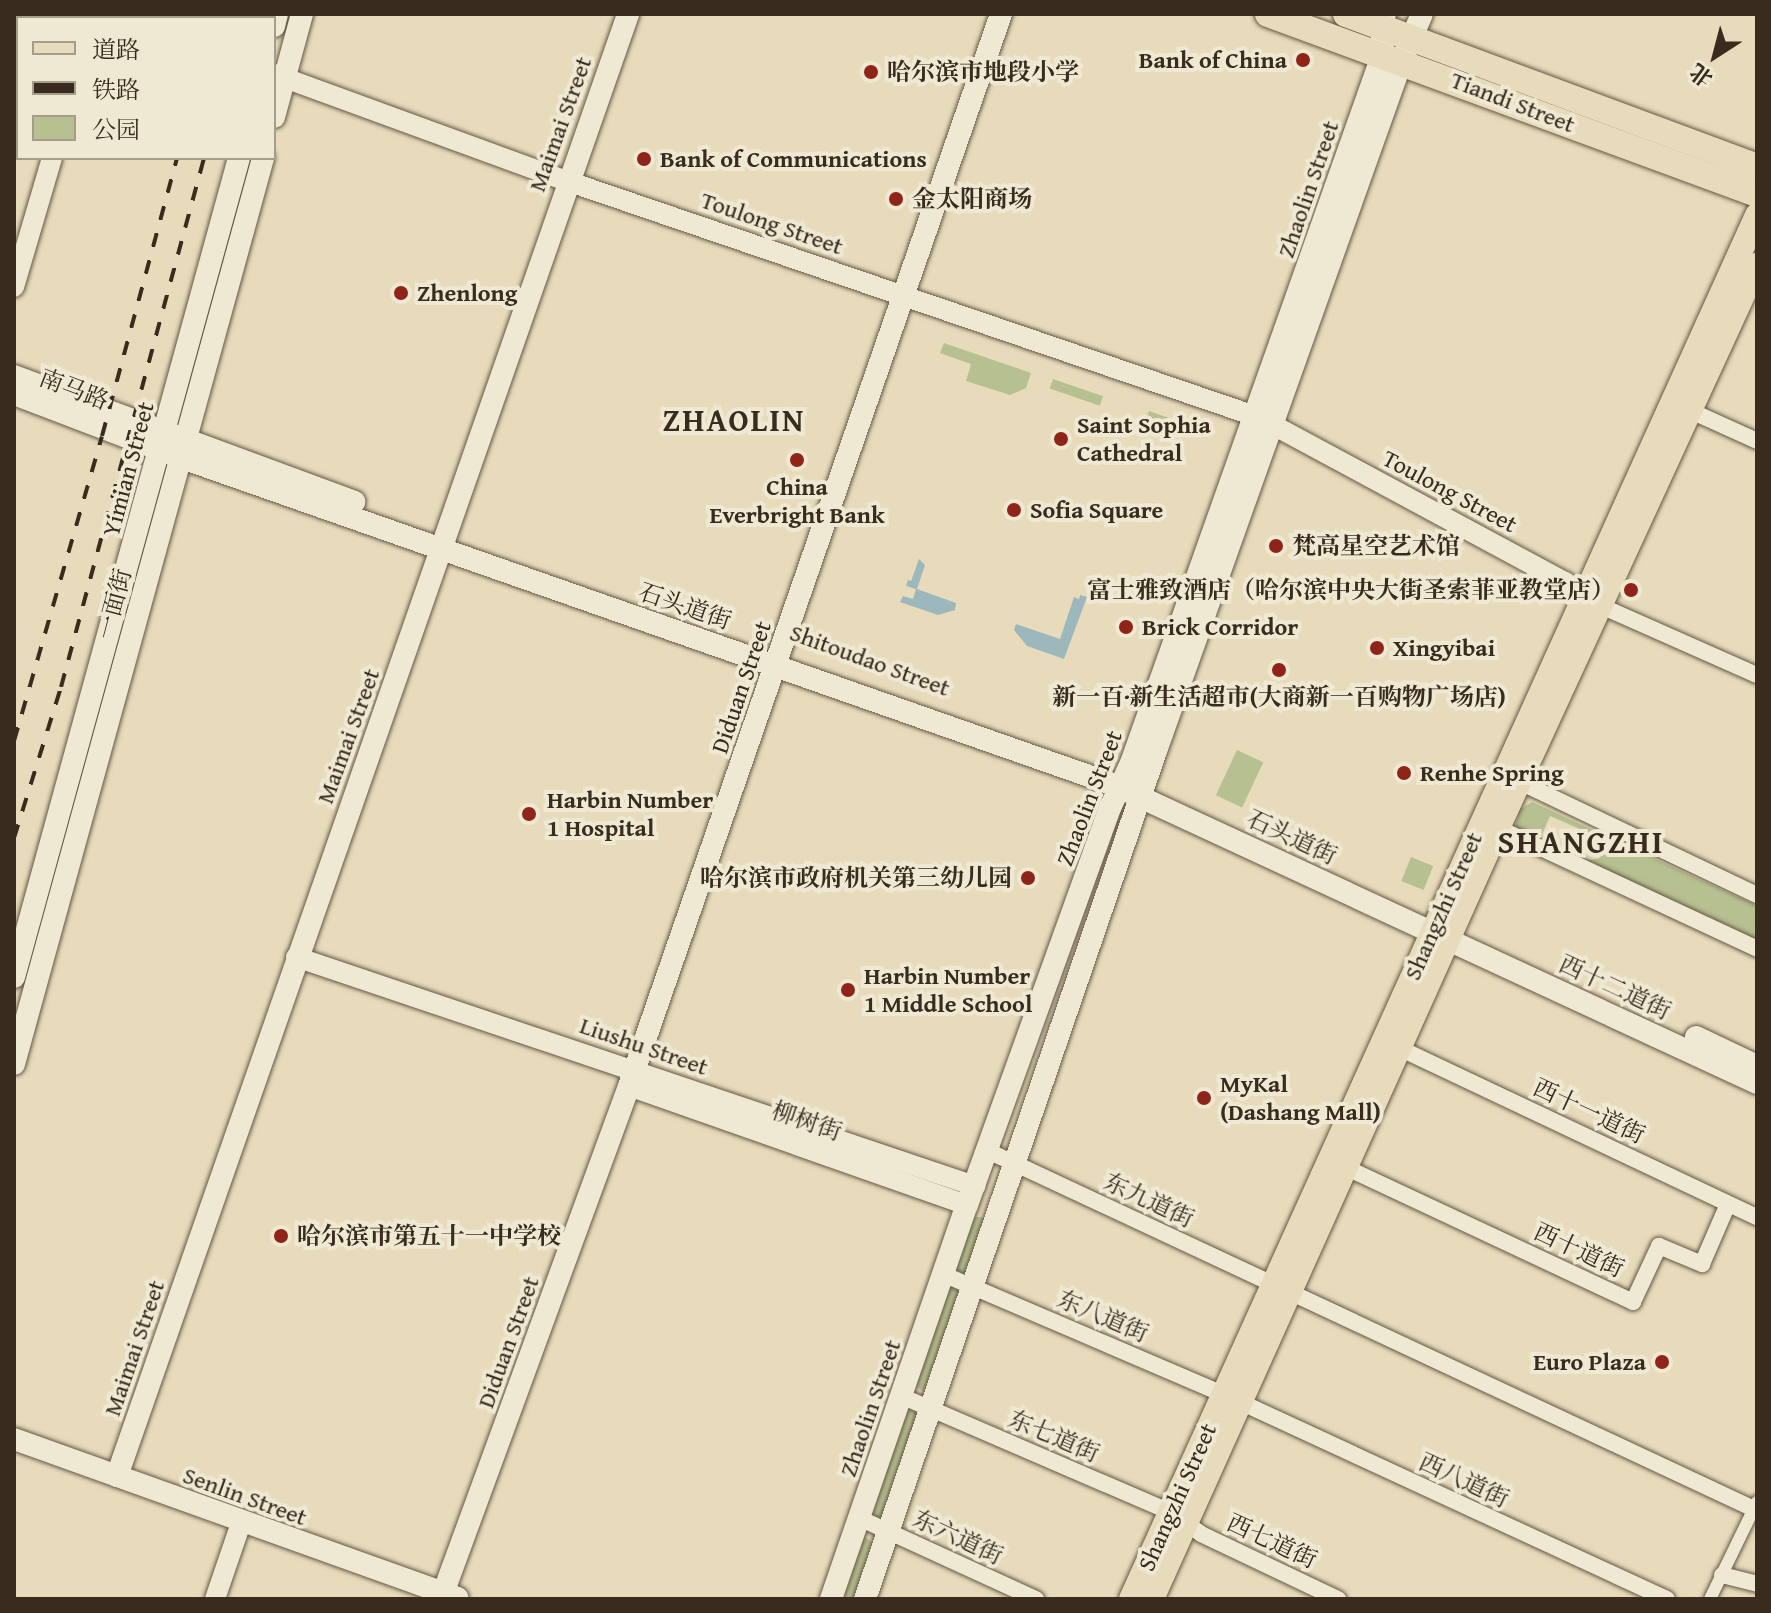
<!DOCTYPE html>
<meta charset="utf-8">
<style>
body{margin:0}
#map{position:relative;width:1771px;height:1613px;overflow:hidden;background:#e7dbbb;font-family:"Gentium Book Plus","Noto Serif SC",serif}
div>[style]{position:absolute}
.green>*{inset:0;background:#b7c090;transform-origin:0 0}
.water>*{inset:0;background:#9db8bc}
.roads{filter:drop-shadow(0 0 2px #645744) drop-shadow(0 0 2px #645744)}
.pedestrian>*{height:12px;margin:-6px;padding:0 6px;transform-origin:6px;border-radius:6px;background:#efe8d3}
.minor>*{height:16px;margin:-8px;padding:0 8px;transform-origin:8px;border-radius:8px;background:#efe8d3}
.tertiary>*{height:20px;margin:-10px;padding:0 10px;transform-origin:10px;border-radius:10px;background:#efe8d3}
.secondary>*{height:22px;margin:-11px;padding:0 11px;transform-origin:11px;border-radius:11px;background:#efe8d3}
.primary>*{height:24px;margin:-12px;padding:0 12px;transform-origin:12px;border-radius:12px;background:#e7dbbb}
.trunk>*{height:26px;margin:-13px;padding:0 13px;transform-origin:13px;border-radius:13px;background:#e7dbbb}
.rail>*{height:4px;margin-top:-2px;transform-origin:0;background:repeating-linear-gradient(90deg,#392b1d 0 14px,transparent 0 28px)}
.dots>*{width:22px;height:22px;translate:-50% -50%;box-sizing:border-box;border:4px solid #efe8d3;border-radius:50%}
span{translate:-50% -50%;white-space:nowrap;text-align:center;line-height:1.15;-webkit-text-stroke:8px #efe8d3;paint-order:stroke}
.poi-label{font-size:24px;color:#392b1d;font-weight:700}
.right{translate:-100% -50%;text-align:right}
.left{translate:0 -50%;text-align:left}
.street-label{font-size:24px;color:#392b1d}
.district-label{font-size:32px;color:#392b1d;font-weight:700;letter-spacing:2px}
.frame{position:absolute;inset:0;border:16px solid #392b1d;pointer-events:none}
.legend{position:absolute;left:16px;top:16px;width:260px;height:144px;box-sizing:border-box;background:#efe8d3;border:2px solid #a69c8a;margin:0;padding:10px 14px;list-style:none;font-size:24px;color:#392b1d}
.legend li{display:flex;align-items:center;gap:16px;height:40px}
.legend b{width:40px;border:2px solid #a69c8a}
.north{position:absolute;left:1675px;top:16px;width:80px;height:80px;-webkit-text-stroke:6px #efe8d3;paint-order:stroke;rotate:216deg;font-size:22px;font-weight:700;line-height:32px;text-align:center;color:#392b1d}
.north::after{content:'';display:block;margin:auto;width:28px;height:36px;background:#392b1d;clip-path:polygon(50% 0,100% 100%,50% 72%,0 100%)}
</style>
<div id="map">
<div class="green">
<i style="clip-path:polygon(944px 343px,1031px 373px,1026px 388px,1010px 395px,966px 381px,971px 364px,940px 353px)"></i>
<i style="left:1053px;top:379px;width:53px;height:10px;rotate:19deg"></i>
<i style="left:1149px;top:411px;width:36px;height:14px;rotate:19deg"></i>
<i style="left:1237px;top:750px;width:29px;height:50px;rotate:25deg"></i>
<i style="clip-path:polygon(1532px 802px,1757px 906px,1757px 945px,1585px 861px,1600px 858px,1605px 844px,1600px 838px,1550px 816px,1538px 844px,1514px 832px,1520px 809px)"></i>
<i style="left:1411px;top:857px;width:24px;height:26px;rotate:22deg"></i>
<i style="clip-path:polygon(973px 1217px,982px 1217px,987px 1222px,965px 1275px,955px 1269px)"></i>
<i style="clip-path:polygon(948px 1285px,962px 1287px,930px 1389px,923px 1391px,913px 1385px)"></i>
<i style="clip-path:polygon(909px 1410px,918px 1413px,884px 1517px,877px 1517px,870px 1509px,903px 1413px)"></i>
<i style="clip-path:polygon(860px 1534px,874px 1543px,858px 1599px,837px 1599px)"></i>
</div>
<div class="water">
<i style="clip-path:polygon(919px 559px,925px 565px,917px 589px,956px 603px,955px 610px,938px 615px,900px 602px,903px 596px,913px 599px,916px 589px,906px 586px,908px 580px,911px 581px)"></i>
<i style="clip-path:polygon(1080px 595px,1087px 597px,1064px 659px,1027px 646px,1014px 630px,1016px 624px,1060px 639px,1074px 597px,1079px 599px)"></i>
</div>
<div class="roads">
<div class="pedestrian">
<i style="left:1710px;top:1599px;width:108px;rotate:-64.1deg"></i>
</div>
<div class="minor">
<i style="left:1691px;top:411px;width:72px;rotate:24.4deg"></i>
<i style="left:1601px;top:606px;width:171px;rotate:23.9deg"></i>
<i style="left:1520px;top:782px;width:263px;rotate:25.5deg"></i>
<i style="left:1498px;top:828px;width:286px;rotate:25deg"></i>
<i style="left:1401px;top:1049px;width:394px;rotate:25.3deg"></i>
<i style="left:988px;top:1151px;width:846px;rotate:25.05deg"></i>
<i style="left:1347px;top:1168px;width:316px;rotate:25.1deg"></i>
<i style="left:1633px;top:1302px;width:62px;rotate:-65.1deg"></i>
<i style="left:1659px;top:1246px;width:47px;rotate:22.7deg"></i>
<i style="left:1702px;top:1264px;width:65px;rotate:-66.6deg"></i>
<i style="left:945px;top:1275px;width:302px;rotate:23.2deg"></i>
<i style="left:1223px;top:1394px;width:489px;rotate:24.8deg"></i>
<i style="left:901px;top:1396px;width:293px;rotate:23.3deg"></i>
<i style="left:1170px;top:1512px;width:38px;rotate:35deg"></i>
<i style="left:1201px;top:1534px;width:152px;rotate:25.4deg"></i>
<i style="left:859px;top:1518px;width:195px;rotate:24.6deg"></i>
<i style="left:1722px;top:1575px;width:36px;rotate:14deg"></i>
</div>
<div class="tertiary">
<i style="left:91px;top:18px;width:4px;rotate:-76deg"></i>
<i style="left:14px;top:63px;width:4px;rotate:27deg"></i>
<i style="left:274px;top:74px;width:312px;rotate:20.1deg"></i>
<i style="left:567px;top:181px;width:727px;rotate:18.86deg"></i>
<i style="left:14px;top:287px;width:134px;rotate:-73.6deg"></i>
<i style="left:1273px;top:425px;width:332px;rotate:28.3deg"></i>
<i style="left:1565px;top:582px;width:39px;rotate:35deg"></i>
<i style="left:296px;top:957px;width:717px;rotate:18.64deg"></i>
<i style="left:629px;top:1086px;width:358px;rotate:19.4deg"></i>
<i style="left:215px;top:1599px;width:80px;rotate:-71.1deg"></i>
</div>
<div class="secondary">
<i style="left:274px;top:26px;width:12px;rotate:-76deg"></i>
<i style="left:274px;top:117px;width:107px;rotate:-74.8deg"></i>
<i style="left:14px;top:376px;width:363px;rotate:20.3deg"></i>
<i style="left:14px;top:394px;width:180px;rotate:20.9deg"></i>
<i style="left:182px;top:458px;width:985px;rotate:19.32deg"></i>
<i style="left:1112px;top:784px;width:711px;rotate:24.87deg"></i>
<i style="left:14px;top:977px;width:849px;rotate:-74.64deg"></i>
<i style="left:1696px;top:1037px;width:68px;rotate:25.4deg"></i>
<i style="left:14px;top:1064px;width:940px;rotate:-74.63deg"></i>
<i style="left:14px;top:1439px;width:471px;rotate:19.7deg"></i>
<i style="left:117px;top:1476px;width:1549px;rotate:-70.73deg"></i>
<i style="left:441px;top:1599px;width:546px;rotate:-69.87deg"></i>
<i style="left:629px;top:1086px;width:1135px;rotate:-70.86deg"></i>
<i style="left:831px;top:1599px;width:417px;rotate:-71deg"></i>
<i style="left:967px;top:1205px;width:424px;rotate:-70.2deg"></i>
<i style="left:1111px;top:806px;width:47px;rotate:-65.1deg"></i>
<i style="left:1131px;top:763px;width:753px;rotate:-70.46deg"></i>
<i style="left:1383px;top:53px;width:27px;rotate:-94deg"></i>
<i style="left:1381px;top:26px;width:13px;rotate:-72deg"></i>
<i style="left:865px;top:1599px;width:897px;rotate:-71.06deg"></i>
<i style="left:1156px;top:751px;width:733px;rotate:-70.4deg"></i>
<i style="left:1402px;top:60px;width:50px;rotate:-66.5deg"></i>
</div>
<div class="primary">
<i style="left:1131px;top:1599px;width:1519px;rotate:-65.66deg"></i>
<i style="left:1152px;top:1599px;width:845px;rotate:-65.83deg"></i>
<i style="left:1498px;top:828px;width:620px;rotate:-65.3deg"></i>
</div>
<div class="trunk">
<i style="left:1268px;top:14px;width:521px;rotate:20.21deg"></i>
<i style="left:1346px;top:14px;width:439px;rotate:20.4deg"></i>
</div>
</div>
<div class="rail">
<i style="left:213px;top:18px;width:4px;rotate:-76deg"></i>
<i style="left:232px;top:18px;width:4px;rotate:-76deg"></i>
<i style="left:14px;top:741px;width:317px;rotate:-73.9deg"></i>
<i style="left:102px;top:436px;width:288px;rotate:-74.9deg"></i>
<i style="left:14px;top:838px;width:158px;rotate:-72.7deg"></i>
<i style="left:61px;top:687px;width:548px;rotate:-74.87deg"></i>
</div>
<div class="dots">
<i style="left:1303px;top:60px;background:#8f2418"></i>
<i style="left:871px;top:72px;background:#8f2418"></i>
<i style="left:644px;top:159px;background:#8f2418"></i>
<i style="left:896px;top:199px;background:#8f2418"></i>
<i style="left:401px;top:293px;background:#8f2418"></i>
<i style="left:1061px;top:439px;background:#8f2418"></i>
<i style="left:797px;top:460px;background:#8f2418"></i>
<i style="left:1014px;top:510px;background:#8f2418"></i>
<i style="left:1276px;top:546px;background:#8f2418"></i>
<i style="left:1631px;top:590px;background:#8f2418"></i>
<i style="left:1126px;top:627px;background:#8f2418"></i>
<i style="left:1377px;top:648px;background:#8f2418"></i>
<i style="left:1279px;top:670px;background:#8f2418"></i>
<i style="left:1404px;top:773px;background:#8f2418"></i>
<i style="left:529px;top:814px;background:#8f2418"></i>
<i style="left:1028px;top:878px;background:#8f2418"></i>
<i style="left:848px;top:990px;background:#8f2418"></i>
<i style="left:1204px;top:1098px;background:#8f2418"></i>
<i style="left:281px;top:1236px;background:#8f2418"></i>
<i style="left:1662px;top:1362px;background:#8f2418"></i>
</div>
<div class="poi-label">
<span class="right" style="left:1287px;top:60px">Bank of China</span>
<span class="left" style="left:887px;top:72px">哈尔滨市地段小学</span>
<span class="left" style="left:660px;top:159px">Bank of Communications</span>
<span class="left" style="left:912px;top:199px">金太阳商场</span>
<span class="left" style="left:417px;top:293px">Zhenlong</span>
<span class="left" style="left:1077px;top:439px">Saint Sophia<br>Cathedral</span>
<span style="left:797px;top:501px">China<br>Everbright Bank</span>
<span class="left" style="left:1030px;top:510px">Sofia Square</span>
<span class="left" style="left:1292px;top:546px">梵高星空艺术馆</span>
<span class="right" style="left:1615px;top:590px">富士雅致酒店（哈尔滨中央大街圣索菲亚教堂店）</span>
<span class="left" style="left:1142px;top:627px">Brick Corridor</span>
<span class="left" style="left:1393px;top:648px">Xingyibai</span>
<span style="left:1279px;top:697px">新一百·新生活超市(大商新一百购物广场店)</span>
<span class="left" style="left:1420px;top:773px">Renhe Spring</span>
<span class="left" style="left:547px;top:814px">Harbin Number<br>1 Hospital</span>
<span class="right" style="left:1012px;top:878px">哈尔滨市政府机关第三幼儿园</span>
<span class="left" style="left:864px;top:990px">Harbin Number<br>1 Middle School</span>
<span class="left" style="left:1220px;top:1098px">MyKal<br>(Dashang Mall)</span>
<span class="left" style="left:297px;top:1236px">哈尔滨市第五十一中学校</span>
<span class="right" style="left:1646px;top:1362px">Euro Plaza</span>
</div>
<div class="street-label">
<span style="left:1513px;top:102px;rotate:21deg">Tiandi Street</span>
<span style="left:560px;top:124px;rotate:-70deg">Maimai Street</span>
<span style="left:1308px;top:189px;rotate:-71deg">Zhaolin Street</span>
<span style="left:772px;top:223px;rotate:19deg">Toulong Street</span>
<span style="left:74px;top:389px;rotate:21deg">南马路</span>
<span style="left:128px;top:469px;rotate:-75deg">Yimian Street</span>
<span style="left:1450px;top:491px;rotate:28deg">Toulong Street</span>
<span style="left:114px;top:604px;rotate:-75deg">一面街</span>
<span style="left:685px;top:606px;rotate:19deg">石头道街</span>
<span style="left:870px;top:660px;rotate:20deg">Shitoudao Street</span>
<span style="left:741px;top:687px;rotate:-71deg">Diduan Street</span>
<span style="left:348px;top:736px;rotate:-70deg">Maimai Street</span>
<span style="left:1089px;top:798px;rotate:-69deg">Zhaolin Street</span>
<span style="left:1292px;top:837px;rotate:25deg">石头道街</span>
<span style="left:1443px;top:906px;rotate:-66deg">Shangzhi Street</span>
<span style="left:1615px;top:987px;rotate:25deg">西十二道街</span>
<span style="left:644px;top:1046px;rotate:19deg">Liushu Street</span>
<span style="left:1589px;top:1111px;rotate:25deg">西十一道街</span>
<span style="left:807px;top:1121px;rotate:19deg">柳树街</span>
<span style="left:1149px;top:1200px;rotate:25deg">东九道街</span>
<span style="left:1579px;top:1250px;rotate:25deg">西十道街</span>
<span style="left:1103px;top:1316px;rotate:23deg">东八道街</span>
<span style="left:508px;top:1342px;rotate:-70deg">Diduan Street</span>
<span style="left:134px;top:1348px;rotate:-71deg">Maimai Street</span>
<span style="left:870px;top:1408px;rotate:-71deg">Zhaolin Street</span>
<span style="left:1054px;top:1436px;rotate:23deg">东七道街</span>
<span style="left:1464px;top:1480px;rotate:25deg">西八道街</span>
<span style="left:245px;top:1496px;rotate:20deg">Senlin Street</span>
<span style="left:1177px;top:1497px;rotate:-66deg">Shangzhi Street</span>
<span style="left:958px;top:1537px;rotate:25deg">东六道街</span>
<span style="left:1272px;top:1541px;rotate:25deg">西七道街</span>
</div>
<div class="district-label">
<span style="left:734px;top:420px">ZHAOLIN</span>
<span style="left:1581px;top:842px">SHANGZHI</span>
</div>
<div class="frame"></div>
<ul class="legend">
<li><b style="height:10px;background:#e7dbbb"></b>道路</li>
<li><b style="height:10px;background:#392b1d"></b>铁路</li>
<li><b style="height:22px;background:#b7c090"></b>公园</li>
</ul>
<div class="north">北</div>
</div>
